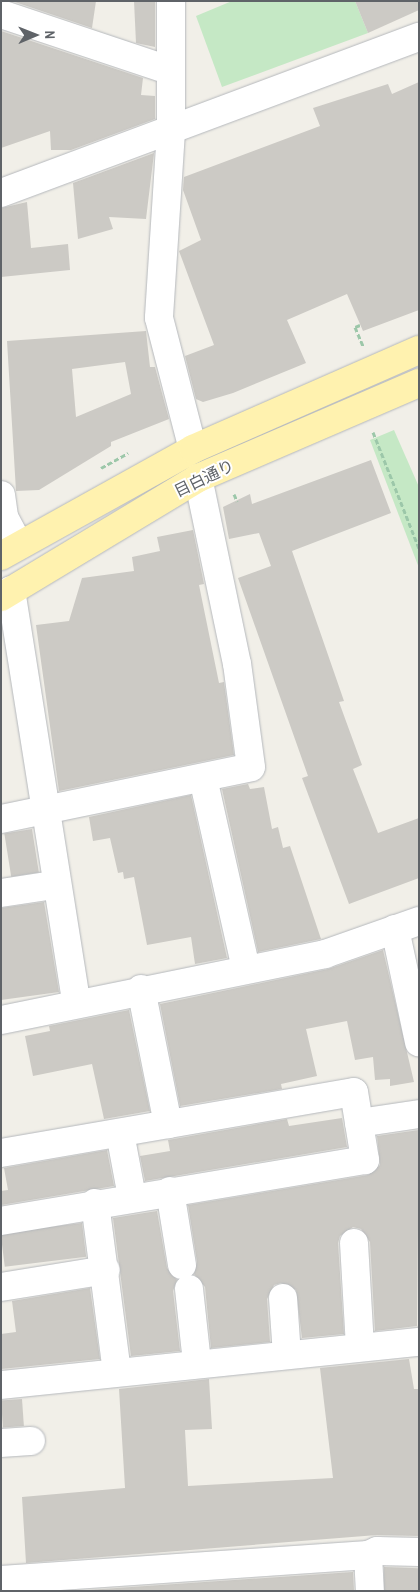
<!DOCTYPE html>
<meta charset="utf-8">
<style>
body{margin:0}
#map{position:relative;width:420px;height:1592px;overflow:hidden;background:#f1efe8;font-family:"Archivo Narrow","Noto Sans JP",sans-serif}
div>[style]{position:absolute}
.green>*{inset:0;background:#c5e8c5}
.building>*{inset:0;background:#cccac5;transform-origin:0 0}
.path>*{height:3px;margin-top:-1.5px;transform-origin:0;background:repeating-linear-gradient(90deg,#9cc7a9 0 5px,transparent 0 7.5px)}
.roads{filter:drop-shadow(0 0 1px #b5b8bc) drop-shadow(0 0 1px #b5b8bc)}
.minor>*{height:28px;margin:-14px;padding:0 14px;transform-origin:14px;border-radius:14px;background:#fff}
.major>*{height:28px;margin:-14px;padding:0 14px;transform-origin:14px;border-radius:14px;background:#fff2af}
span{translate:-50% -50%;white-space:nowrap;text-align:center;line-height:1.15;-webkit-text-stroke:4px #fff;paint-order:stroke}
.street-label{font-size:16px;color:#5f6368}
.frame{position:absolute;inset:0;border:2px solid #5f6368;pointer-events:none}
.north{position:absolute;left:10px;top:10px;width:50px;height:50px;-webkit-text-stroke:4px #fff;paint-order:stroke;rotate:89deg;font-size:14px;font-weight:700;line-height:20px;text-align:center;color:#5f6368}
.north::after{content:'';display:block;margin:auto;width:18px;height:22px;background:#5f6368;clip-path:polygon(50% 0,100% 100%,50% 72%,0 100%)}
</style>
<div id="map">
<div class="green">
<i style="clip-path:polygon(232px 1px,355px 1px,368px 33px,222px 87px,196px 16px)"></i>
<i style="clip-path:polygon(394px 430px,419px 487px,419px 568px,370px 440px)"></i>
</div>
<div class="building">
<i style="clip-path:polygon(12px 1px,96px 1px,92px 28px)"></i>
<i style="clip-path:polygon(134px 1px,155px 1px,155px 47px,136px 43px)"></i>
<i style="clip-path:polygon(355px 1px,419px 1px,419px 10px,368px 33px)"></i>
<i style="clip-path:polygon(1px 31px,143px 78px,141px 95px,155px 96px,155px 119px,71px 150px,51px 150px,50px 131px,1px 148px)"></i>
<i style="clip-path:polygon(419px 82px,419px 310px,363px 331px,347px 294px,287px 320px,306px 363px,233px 393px,203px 402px,196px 399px,185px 356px,214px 345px,179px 251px,201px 240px,183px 190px,184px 177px,320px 126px,313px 108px,388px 84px,392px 94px)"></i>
<i style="clip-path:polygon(154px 153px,146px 219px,109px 217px,113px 229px,78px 239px,73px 183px)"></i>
<i style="clip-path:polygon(27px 202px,31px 248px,68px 244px,70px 270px,1px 277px,1px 208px)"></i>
<i style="clip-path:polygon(evenodd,146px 331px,150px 367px,155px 367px,169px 419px,111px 442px,111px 446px,39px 490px,16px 491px,7px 341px,146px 331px,125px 362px,131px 394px,76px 417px,72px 369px,125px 362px)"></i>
<i style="clip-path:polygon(371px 460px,391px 513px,292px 551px,344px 701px,339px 702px,362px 765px,353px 769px,378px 833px,419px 818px,419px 878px,349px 904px,302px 778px,308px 776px,238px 578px,271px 566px,259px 533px,229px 539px,223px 507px,250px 494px,252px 504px)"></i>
<i style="clip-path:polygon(193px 530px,204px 584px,199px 585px,219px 683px,224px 682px,234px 755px,59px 791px,36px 625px,69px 621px,82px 578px,134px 571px,132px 557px,160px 551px,157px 537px)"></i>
<i style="clip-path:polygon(248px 784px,250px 789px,264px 787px,272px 829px,278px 827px,283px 848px,290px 846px,321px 939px,258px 952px,222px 789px)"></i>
<i style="clip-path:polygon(191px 795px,227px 958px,195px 964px,191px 937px,147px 945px,134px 877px,124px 879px,123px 872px,118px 873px,110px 838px,93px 841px,89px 817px)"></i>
<i style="left:32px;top:829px;width:44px;height:28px;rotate:81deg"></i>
<i style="clip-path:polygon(44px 902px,59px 992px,1px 1000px,1px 908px)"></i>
<i style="clip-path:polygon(383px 950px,414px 1082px,390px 1086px,390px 1079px,375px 1080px,373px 1057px,355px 1060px,347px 1021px,306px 1029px,317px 1076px,281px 1084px,282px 1089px,180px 1106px,160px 1004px,328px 969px)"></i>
<i style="clip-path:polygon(129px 1010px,150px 1111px,104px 1119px,92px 1064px,33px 1076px,25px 1036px,50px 1031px,49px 1026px)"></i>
<i style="clip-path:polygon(342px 1118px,347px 1147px,145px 1181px,140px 1156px,170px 1151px,168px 1140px,287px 1119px,289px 1126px)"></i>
<i style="clip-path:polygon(419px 1130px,417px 1326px,375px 1331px,370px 1242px,361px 1229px,353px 1227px,340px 1236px,338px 1243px,344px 1334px,302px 1338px,296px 1290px,281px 1283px,274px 1285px,267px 1299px,270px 1342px,211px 1348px,205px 1287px,194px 1274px,197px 1262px,188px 1205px,368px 1175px,380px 1165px,377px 1136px)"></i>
<i style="clip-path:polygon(107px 1150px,114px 1186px,1px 1205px,1px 1191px,8px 1190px,4px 1168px)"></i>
<i style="clip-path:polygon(157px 1211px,167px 1268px,177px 1280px,173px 1291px,180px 1351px,131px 1356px,113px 1218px)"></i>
<i style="left:82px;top:1223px;width:34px;height:82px;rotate:83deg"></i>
<i style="clip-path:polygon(90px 1288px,100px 1359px,1px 1369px,1px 1334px,16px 1332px,12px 1301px)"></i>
<i style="clip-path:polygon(409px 1359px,414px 1389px,419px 1389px,419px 1536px,377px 1535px,26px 1563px,22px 1497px,125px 1488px,119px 1389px,209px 1379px,212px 1429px,185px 1430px,188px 1486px,333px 1478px,320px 1368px)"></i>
<i style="left:22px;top:1399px;width:27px;height:21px;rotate:86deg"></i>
<i style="left:384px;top:1567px;width:35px;height:24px;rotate:2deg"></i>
<i style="clip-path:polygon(353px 1572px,354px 1591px,73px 1591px)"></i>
</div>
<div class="path">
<i style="left:360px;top:325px;width:5px;rotate:158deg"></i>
<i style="left:355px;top:327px;width:21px;rotate:67deg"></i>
<i style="left:373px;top:432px;width:125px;rotate:68.4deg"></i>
<i style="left:101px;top:468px;width:31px;rotate:-29deg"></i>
<i style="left:234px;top:494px;width:8px;rotate:67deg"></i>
</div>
<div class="roads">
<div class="minor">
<i style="left:171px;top:1px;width:130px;rotate:90deg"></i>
<i style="left:171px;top:131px;width:187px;rotate:93.7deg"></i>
<i style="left:159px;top:318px;width:135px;rotate:75.5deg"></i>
<i style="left:1px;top:14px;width:179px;rotate:18.5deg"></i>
<i style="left:1px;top:193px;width:446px;rotate:-20.5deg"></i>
<i style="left:1px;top:495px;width:22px;rotate:82deg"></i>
<i style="left:4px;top:517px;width:32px;rotate:62deg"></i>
<i style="left:11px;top:590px;width:417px;rotate:81deg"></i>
<i style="left:203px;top:778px;width:196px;rotate:77.3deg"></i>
<i style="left:1px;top:819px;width:255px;rotate:-11.7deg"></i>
<i style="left:251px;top:767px;width:104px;rotate:-97.7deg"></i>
<i style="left:237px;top:664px;width:190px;rotate:-101.8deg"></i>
<i style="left:1px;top:893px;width:54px;rotate:-8.6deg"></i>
<i style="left:395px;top:929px;width:116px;rotate:78deg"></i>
<i style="left:141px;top:989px;width:138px;rotate:78.7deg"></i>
<i style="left:1px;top:1020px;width:331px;rotate:-11.5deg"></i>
<i style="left:325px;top:954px;width:100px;rotate:-19.3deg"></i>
<i style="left:359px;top:1123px;width:61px;rotate:-8.5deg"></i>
<i style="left:120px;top:1133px;width:65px;rotate:79.4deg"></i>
<i style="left:1px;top:1153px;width:358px;rotate:-9.8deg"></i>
<i style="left:354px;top:1092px;width:69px;rotate:80.8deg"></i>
<i style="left:365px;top:1160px;width:369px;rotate:170.5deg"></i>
<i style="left:170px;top:1191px;width:75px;rotate:80.8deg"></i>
<i style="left:95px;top:1203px;width:170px;rotate:82.6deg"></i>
<i style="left:354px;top:1243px;width:104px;rotate:86.7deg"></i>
<i style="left:1px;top:1287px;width:106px;rotate:-9.2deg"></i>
<i style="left:189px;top:1289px;width:74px;rotate:83.8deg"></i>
<i style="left:283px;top:1298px;width:57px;rotate:86deg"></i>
<i style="left:1px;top:1385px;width:420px;rotate:-5.9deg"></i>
<i style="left:1px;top:1443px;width:30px;rotate:-4deg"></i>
<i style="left:368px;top:1555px;width:10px;rotate:-24deg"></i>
<i style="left:377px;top:1551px;width:42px;rotate:1.4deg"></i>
<i style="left:1px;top:1580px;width:368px;rotate:-3.9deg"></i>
<i style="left:368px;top:1555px;width:36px;rotate:87deg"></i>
</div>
<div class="major">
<i style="left:1px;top:556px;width:220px;rotate:-29.1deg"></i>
<i style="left:193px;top:449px;width:247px;rotate:-23.7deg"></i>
<i style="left:1px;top:597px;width:230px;rotate:-31.1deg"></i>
<i style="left:198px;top:478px;width:241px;rotate:-23.3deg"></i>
</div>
</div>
<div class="street-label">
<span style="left:204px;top:478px;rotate:-26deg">目白通り</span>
</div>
<div class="frame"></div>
<div class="north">N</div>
</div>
